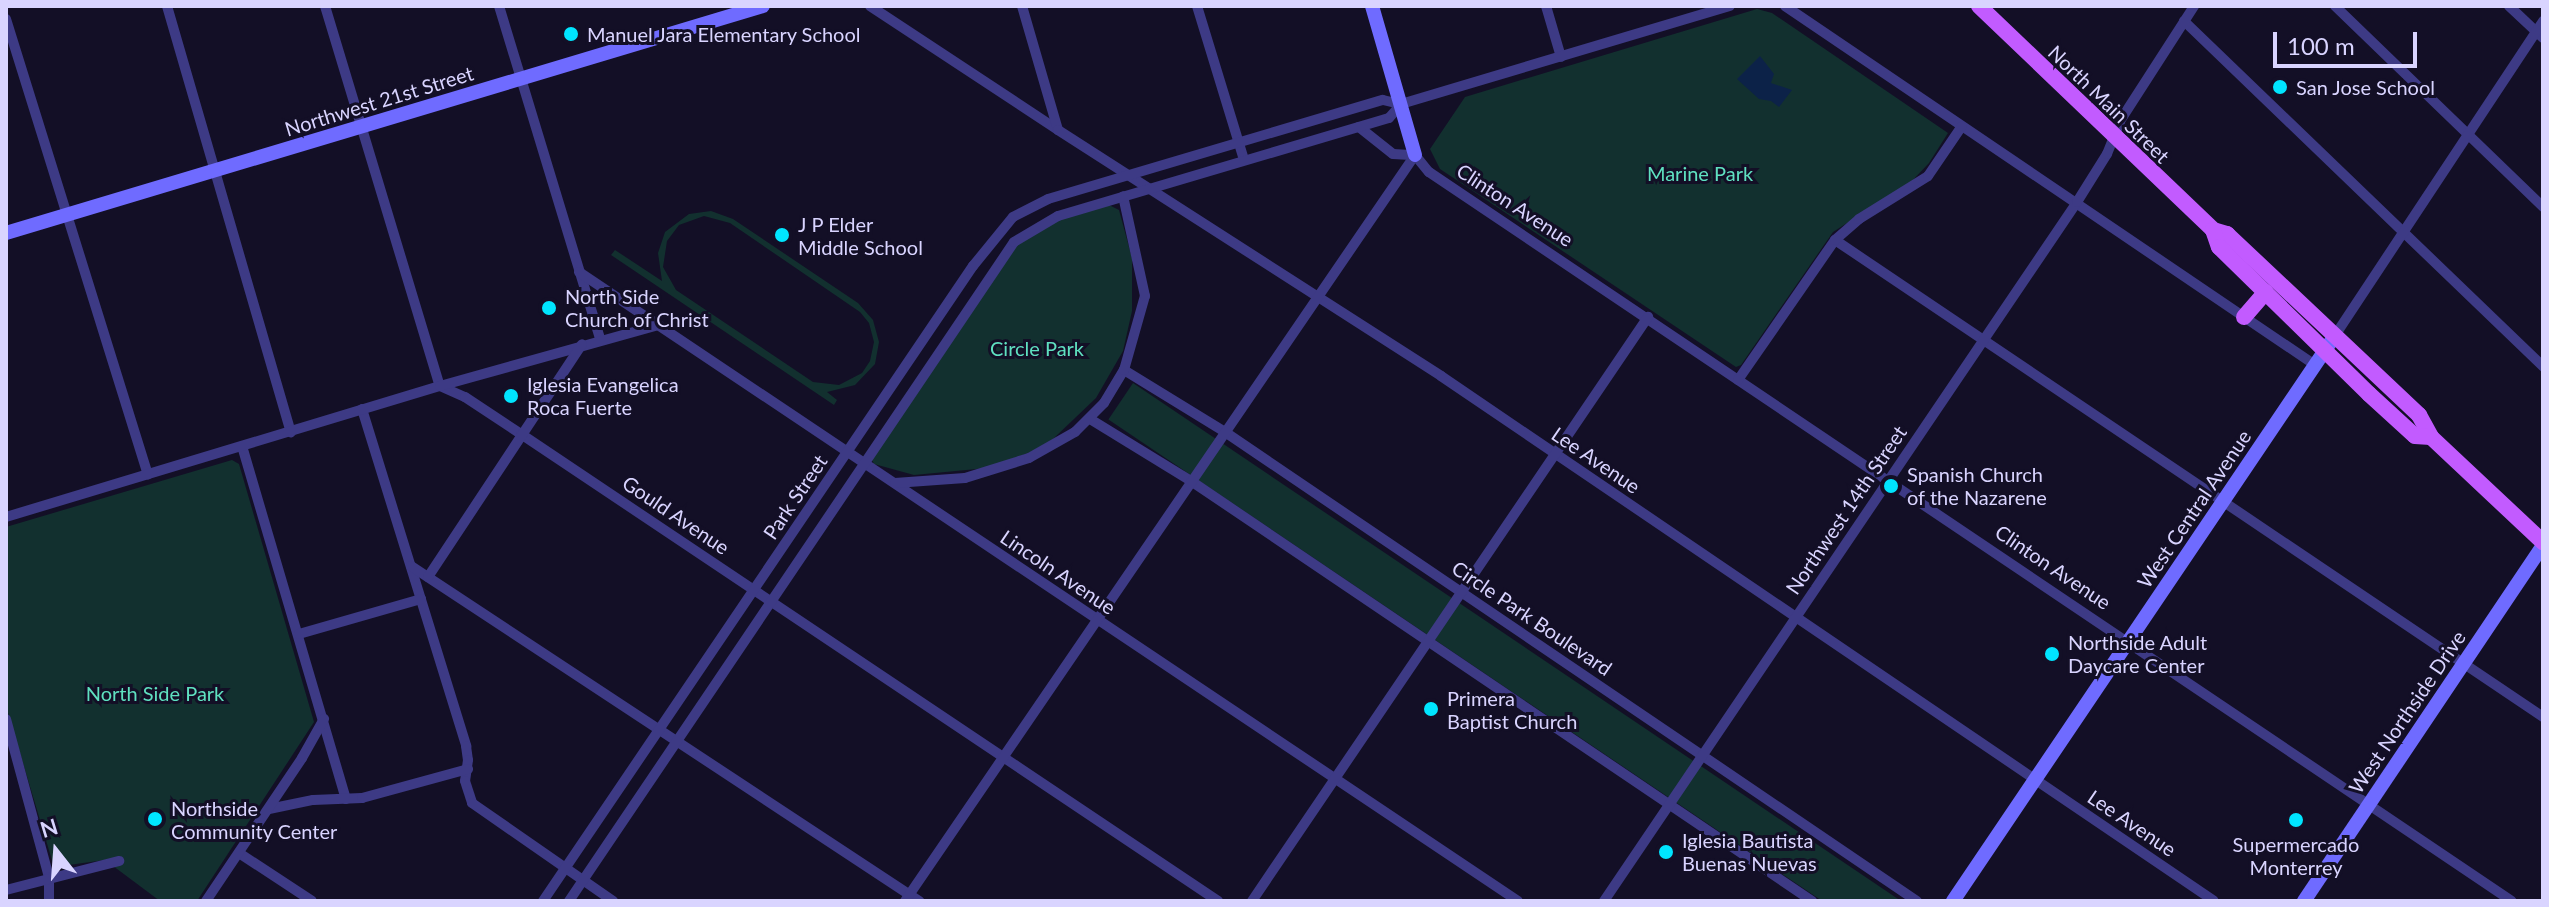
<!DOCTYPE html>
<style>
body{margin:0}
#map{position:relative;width:2549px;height:907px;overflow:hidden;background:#130f26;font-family:Lato,sans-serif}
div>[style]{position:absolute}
.green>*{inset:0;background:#12302f;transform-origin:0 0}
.water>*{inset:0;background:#0c2248}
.street>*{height:10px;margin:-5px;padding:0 5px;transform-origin:5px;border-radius:5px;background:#3d3a85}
.secondary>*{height:14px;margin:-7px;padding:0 7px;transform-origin:7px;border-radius:7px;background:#6f6bff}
.primary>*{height:16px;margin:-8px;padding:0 8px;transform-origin:8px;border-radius:8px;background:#c25bff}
.dots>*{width:22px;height:22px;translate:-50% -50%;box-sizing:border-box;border:4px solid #130f26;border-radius:50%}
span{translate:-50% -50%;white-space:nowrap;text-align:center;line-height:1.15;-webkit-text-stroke:6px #130f26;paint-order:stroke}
.poi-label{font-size:20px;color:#d9d4ff}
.left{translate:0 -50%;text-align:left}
.street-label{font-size:20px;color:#d9d4ff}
.park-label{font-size:20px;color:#5fe0c0}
.frame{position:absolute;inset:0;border:8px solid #d9d4ff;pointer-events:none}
.north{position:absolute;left:16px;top:811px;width:80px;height:80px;-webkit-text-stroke:6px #130f26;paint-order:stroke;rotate:343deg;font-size:22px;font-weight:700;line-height:32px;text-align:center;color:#d9d4ff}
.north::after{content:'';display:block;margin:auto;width:28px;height:36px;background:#d9d4ff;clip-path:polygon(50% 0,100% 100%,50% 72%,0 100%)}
.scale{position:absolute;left:2273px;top:32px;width:144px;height:36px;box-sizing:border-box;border:4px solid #d9d4ff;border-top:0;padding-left:10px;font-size:24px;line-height:28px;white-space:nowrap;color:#d9d4ff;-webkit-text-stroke:6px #130f26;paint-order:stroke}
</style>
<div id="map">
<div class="green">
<i style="clip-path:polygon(1757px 9px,1772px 13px,1948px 133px,1929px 163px,1911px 182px,1833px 232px,1741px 365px,1736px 367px,1440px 169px,1430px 149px,1465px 97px)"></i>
<i style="clip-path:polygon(1109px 205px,1119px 210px,1132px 258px,1132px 311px,1123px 351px,1096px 398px,1053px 439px,1031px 452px,987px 468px,914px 475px,874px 464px,871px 458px,1018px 244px,1052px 222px)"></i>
<i style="clip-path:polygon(evenodd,711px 211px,733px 219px,858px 303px,873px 320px,879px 342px,875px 364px,855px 385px,827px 392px,837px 400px,834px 405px,611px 255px,615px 250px,662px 281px,658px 253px,665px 232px,689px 214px,711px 211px,704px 216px,730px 223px,860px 312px,869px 323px,874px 342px,870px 361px,862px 373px,839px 385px,813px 382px,676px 290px,663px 267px,667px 241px,679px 225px,704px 216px)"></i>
<i style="left:1133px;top:383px;width:926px;height:44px;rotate:34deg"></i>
<i style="clip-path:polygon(232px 460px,239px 464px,314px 722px,197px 901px,160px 901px,105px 860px,54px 867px,6px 706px,6px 527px)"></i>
</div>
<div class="water">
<i style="clip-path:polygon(1760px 56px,1774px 74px,1771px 83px,1792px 90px,1779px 107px,1771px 101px,1759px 99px,1737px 79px)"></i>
</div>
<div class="street">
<i style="left:167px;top:6px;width:444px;rotate:73.8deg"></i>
<i style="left:325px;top:6px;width:397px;rotate:73.2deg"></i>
<i style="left:440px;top:386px;width:27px;rotate:24deg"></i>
<i style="left:465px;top:397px;width:67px;rotate:33.5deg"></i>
<i style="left:521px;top:434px;width:839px;rotate:33.82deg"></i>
<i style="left:499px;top:6px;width:348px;rotate:73.1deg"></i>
<i style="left:870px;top:6px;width:225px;rotate:33.4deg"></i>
<i style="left:1022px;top:6px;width:129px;rotate:73.8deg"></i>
<i style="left:1058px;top:130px;width:455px;rotate:32.7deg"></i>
<i style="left:1441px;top:376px;width:934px;rotate:34.18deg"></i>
<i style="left:1197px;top:6px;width:161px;rotate:73deg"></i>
<i style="left:1546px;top:6px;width:53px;rotate:73.6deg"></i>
<i style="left:1785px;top:6px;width:640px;rotate:34.11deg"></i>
<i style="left:2335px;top:6px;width:289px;rotate:44deg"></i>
<i style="left:2509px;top:6px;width:47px;rotate:43.3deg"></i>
<i style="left:6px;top:19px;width:477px;rotate:72.7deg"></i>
<i style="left:2184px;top:21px;width:499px;rotate:43.9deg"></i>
<i style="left:1359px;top:127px;width:43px;rotate:38.5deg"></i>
<i style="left:1393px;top:154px;width:22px;rotate:3deg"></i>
<i style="left:1415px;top:155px;width:22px;rotate:51deg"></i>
<i style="left:1429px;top:172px;width:1305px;rotate:33.95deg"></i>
<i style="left:1835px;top:240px;width:854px;rotate:33.97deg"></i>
<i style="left:579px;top:272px;width:1130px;rotate:33.82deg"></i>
<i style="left:2334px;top:337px;width:379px;rotate:-56.5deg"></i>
<i style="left:1124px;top:370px;width:119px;rotate:31.5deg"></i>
<i style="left:1225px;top:432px;width:836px;rotate:34.13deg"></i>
<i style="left:1738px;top:380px;width:170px;rotate:-55.3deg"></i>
<i style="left:1835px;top:240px;width:32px;rotate:-41deg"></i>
<i style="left:1859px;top:219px;width:81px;rotate:-31.9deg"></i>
<i style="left:1928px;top:176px;width:60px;rotate:-55.8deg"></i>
<i style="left:362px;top:409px;width:353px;rotate:72.8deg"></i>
<i style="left:466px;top:746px;width:14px;rotate:82deg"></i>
<i style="left:468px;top:760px;width:21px;rotate:98deg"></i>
<i style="left:465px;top:781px;width:23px;rotate:72deg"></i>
<i style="left:472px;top:803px;width:172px;rotate:34.8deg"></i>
<i style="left:1090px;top:419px;width:119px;rotate:31.5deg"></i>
<i style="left:1191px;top:481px;width:750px;rotate:34.07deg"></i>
<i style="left:242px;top:446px;width:368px;rotate:73.6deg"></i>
<i style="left:895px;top:483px;width:70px;rotate:-4.1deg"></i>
<i style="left:965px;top:478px;width:67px;rotate:-17.4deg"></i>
<i style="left:1029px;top:458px;width:53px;rotate:-29.5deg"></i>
<i style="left:1075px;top:432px;width:41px;rotate:-45deg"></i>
<i style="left:1104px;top:403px;width:39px;rotate:-59deg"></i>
<i style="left:1124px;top:370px;width:77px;rotate:-74.2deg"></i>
<i style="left:1145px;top:296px;width:102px;rotate:-102.4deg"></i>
<i style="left:6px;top:517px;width:453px;rotate:-16.8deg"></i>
<i style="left:440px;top:386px;width:227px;rotate:-15.6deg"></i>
<i style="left:411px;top:566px;width:609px;rotate:33.4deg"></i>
<i style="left:428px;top:577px;width:279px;rotate:-56.5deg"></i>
<i style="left:299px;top:634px;width:127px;rotate:-16deg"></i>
<i style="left:6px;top:719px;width:164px;rotate:74.8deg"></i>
<i style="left:49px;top:877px;width:24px;rotate:90deg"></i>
<i style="left:269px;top:809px;width:45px;rotate:-11.6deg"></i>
<i style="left:313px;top:800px;width:49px;rotate:-2.3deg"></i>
<i style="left:362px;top:798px;width:110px;rotate:-15.3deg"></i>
<i style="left:239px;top:853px;width:87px;rotate:33.3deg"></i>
<i style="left:6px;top:890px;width:117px;rotate:-14.4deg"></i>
<i style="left:206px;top:901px;width:172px;rotate:-56.1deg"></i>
<i style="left:302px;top:758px;width:45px;rotate:-60.6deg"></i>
<i style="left:543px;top:901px;width:767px;rotate:-55.9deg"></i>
<i style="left:973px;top:266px;width:63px;rotate:-50.8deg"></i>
<i style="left:1013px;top:217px;width:39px;rotate:-27deg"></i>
<i style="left:1048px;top:199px;width:349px;rotate:-16.5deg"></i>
<i style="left:1383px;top:100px;width:18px;rotate:13deg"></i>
<i style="left:1401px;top:104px;width:343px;rotate:-16.6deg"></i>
<i style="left:569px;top:901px;width:795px;rotate:-55.97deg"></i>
<i style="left:1014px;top:242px;width:51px;rotate:-30.6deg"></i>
<i style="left:1058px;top:216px;width:345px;rotate:-16.5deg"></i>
<i style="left:1389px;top:118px;width:18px;rotate:-49deg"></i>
<i style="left:905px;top:901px;width:904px;rotate:-55.64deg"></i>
<i style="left:1252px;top:901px;width:706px;rotate:-55.86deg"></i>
<i style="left:1604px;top:901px;width:844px;rotate:-55.91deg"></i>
<i style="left:2077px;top:202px;width:57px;rotate:-58deg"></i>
<i style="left:2107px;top:154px;width:35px;rotate:-68deg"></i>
<i style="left:2120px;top:121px;width:137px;rotate:-57.2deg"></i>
</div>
<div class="secondary">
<i style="left:1372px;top:6px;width:155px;rotate:73.9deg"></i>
<i style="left:6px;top:233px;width:790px;rotate:-16.69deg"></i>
<i style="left:1953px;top:901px;width:681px;rotate:-55.96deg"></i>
<i style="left:2304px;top:901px;width:429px;rotate:-56.1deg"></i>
</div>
<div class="primary">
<i style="left:1979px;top:6px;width:324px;rotate:43.7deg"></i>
<i style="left:2213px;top:230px;width:15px;rotate:16deg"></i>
<i style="left:2227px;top:234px;width:264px;rotate:43.3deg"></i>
<i style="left:2419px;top:415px;width:25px;rotate:61deg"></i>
<i style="left:2431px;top:437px;width:154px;rotate:43.2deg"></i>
<i style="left:2213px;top:230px;width:18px;rotate:71deg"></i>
<i style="left:2219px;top:247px;width:210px;rotate:44.4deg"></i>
<i style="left:2369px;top:394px;width:62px;rotate:42.4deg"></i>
<i style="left:2415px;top:436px;width:16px;rotate:4deg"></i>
<i style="left:2244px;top:317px;width:33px;rotate:-49deg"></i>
</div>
<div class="dots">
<i style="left:571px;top:34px;background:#00e5ff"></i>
<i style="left:2280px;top:87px;background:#00e5ff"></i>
<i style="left:782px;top:235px;background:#00e5ff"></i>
<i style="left:549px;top:308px;background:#00e5ff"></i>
<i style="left:511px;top:396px;background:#00e5ff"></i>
<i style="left:1891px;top:486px;background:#00e5ff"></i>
<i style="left:2052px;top:654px;background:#00e5ff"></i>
<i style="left:1431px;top:709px;background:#00e5ff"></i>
<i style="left:155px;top:819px;background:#00e5ff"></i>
<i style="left:2296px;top:820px;background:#00e5ff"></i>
<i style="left:1666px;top:852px;background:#00e5ff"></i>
</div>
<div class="poi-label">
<span class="left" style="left:587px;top:34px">Manuel Jara Elementary School</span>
<span class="left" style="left:2296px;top:87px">San Jose School</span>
<span class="left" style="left:798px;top:236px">J P Elder<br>Middle School</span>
<span class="left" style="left:565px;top:308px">North Side<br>Church of Christ</span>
<span class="left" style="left:527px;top:396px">Iglesia Evangelica<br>Roca Fuerte</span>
<span class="left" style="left:1907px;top:486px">Spanish Church<br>of the Nazarene</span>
<span class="left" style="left:2068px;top:654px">Northside Adult<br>Daycare Center</span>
<span class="left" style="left:1447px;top:710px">Primera<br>Baptist Church</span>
<span class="left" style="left:171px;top:820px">Northside<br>Community Center</span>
<span class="left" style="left:1682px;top:852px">Iglesia Bautista<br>Buenas Nuevas</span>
<span style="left:2296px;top:856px">Supermercado<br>Monterrey</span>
</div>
<div class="street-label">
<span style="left:379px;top:101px;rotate:-17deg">Northwest 21st Street</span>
<span style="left:2109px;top:104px;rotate:44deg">North Main Street</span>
<span style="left:1515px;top:205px;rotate:33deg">Clinton Avenue</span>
<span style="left:1596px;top:460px;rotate:34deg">Lee Avenue</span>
<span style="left:795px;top:497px;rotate:-56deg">Park Street</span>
<span style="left:2194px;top:509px;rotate:-56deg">West Central Avenue</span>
<span style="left:1846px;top:510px;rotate:-56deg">Northwest 14th Street</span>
<span style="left:676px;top:515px;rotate:34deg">Gould Avenue</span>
<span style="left:2053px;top:567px;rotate:34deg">Clinton Avenue</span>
<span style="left:1058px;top:572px;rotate:34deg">Lincoln Avenue</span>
<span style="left:1532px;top:618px;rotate:34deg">Circle Park Boulevard</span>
<span style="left:2407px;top:712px;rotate:-56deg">West Northside Drive</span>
<span style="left:2132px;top:823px;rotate:34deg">Lee Avenue</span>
</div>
<div class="park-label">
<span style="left:1700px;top:173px">Marine Park</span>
<span style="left:1037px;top:348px">Circle Park</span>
<span style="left:155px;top:693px">North Side Park</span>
</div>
<div class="frame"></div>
<div class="north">N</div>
<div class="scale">100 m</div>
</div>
